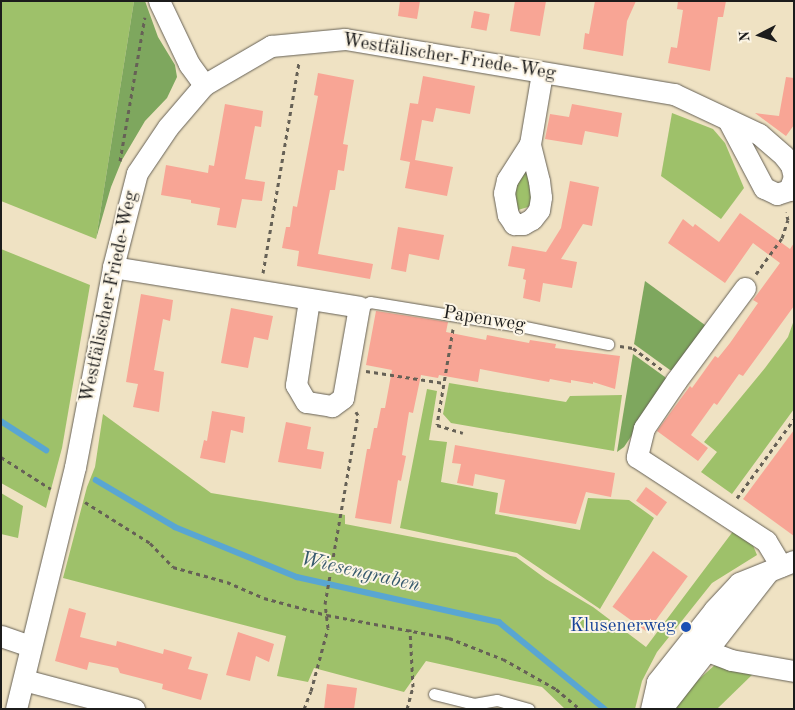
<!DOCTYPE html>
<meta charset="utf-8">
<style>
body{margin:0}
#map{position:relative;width:795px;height:710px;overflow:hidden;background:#efe2c3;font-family:"Old Standard TT",serif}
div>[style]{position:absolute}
.green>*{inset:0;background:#9ec16a}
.forest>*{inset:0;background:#7ea75e}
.stream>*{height:5.5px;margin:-2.75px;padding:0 2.75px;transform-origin:2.75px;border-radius:2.75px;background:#59a6d2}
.building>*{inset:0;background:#f8a595;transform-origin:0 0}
.path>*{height:3px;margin-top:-1.5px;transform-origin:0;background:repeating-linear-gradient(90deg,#666156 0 4px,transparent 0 8px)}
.roads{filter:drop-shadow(0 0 1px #666156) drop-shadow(0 0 1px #666156)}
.service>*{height:11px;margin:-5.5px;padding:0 5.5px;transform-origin:5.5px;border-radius:5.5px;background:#fff}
.minor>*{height:21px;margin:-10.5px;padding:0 10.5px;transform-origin:10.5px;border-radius:10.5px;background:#fff}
.dots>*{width:14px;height:14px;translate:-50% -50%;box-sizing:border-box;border:2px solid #fcf5e5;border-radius:50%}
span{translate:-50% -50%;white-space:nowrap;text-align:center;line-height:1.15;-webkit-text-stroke:4px #fcf5e5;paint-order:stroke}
.street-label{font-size:19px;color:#1c1c1c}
.transit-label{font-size:19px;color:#164399}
.right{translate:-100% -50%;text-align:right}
.water-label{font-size:20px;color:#375a6e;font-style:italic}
.frame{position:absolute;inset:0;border:2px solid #1c1c1c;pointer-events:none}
.north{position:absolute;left:735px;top:10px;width:50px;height:50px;-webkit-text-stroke:4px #fcf5e5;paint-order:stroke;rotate:265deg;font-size:14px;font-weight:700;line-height:20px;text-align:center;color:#1c1c1c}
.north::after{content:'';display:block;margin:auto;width:18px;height:22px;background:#1c1c1c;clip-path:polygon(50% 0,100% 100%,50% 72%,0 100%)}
</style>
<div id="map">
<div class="green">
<i style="clip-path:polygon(1px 1px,134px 1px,96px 239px,1px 201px)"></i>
<i style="clip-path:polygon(672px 113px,713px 129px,725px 143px,744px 188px,721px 219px,661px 176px)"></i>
<i style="clip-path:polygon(526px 166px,532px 202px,528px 207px,518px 210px,514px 205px,514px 186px)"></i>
<i style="clip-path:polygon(1px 249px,90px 285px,62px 448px,46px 508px,1px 483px)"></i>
<i style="clip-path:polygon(794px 320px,794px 409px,732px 494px,701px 472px,717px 452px,704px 442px,765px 368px,788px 337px)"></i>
<i style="clip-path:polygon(449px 383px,566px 402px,570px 396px,622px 395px,614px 451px,451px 423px,443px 414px)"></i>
<i style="clip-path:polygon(427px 389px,437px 391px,429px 440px,447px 442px,441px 482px,498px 493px,495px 514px,580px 530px,588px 498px,629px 500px,654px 518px,600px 609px,517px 553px,400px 528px)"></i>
<i style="clip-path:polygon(103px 414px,211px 493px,345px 515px,345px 524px,516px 557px,546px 579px,593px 607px,646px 647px,734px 530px,752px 543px,757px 555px,712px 583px,657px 652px,642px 681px,635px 709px,565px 709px,542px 687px,426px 661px,404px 692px,314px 668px,308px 682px,277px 676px,286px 636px,63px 578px,87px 487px,95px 467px)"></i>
<i style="clip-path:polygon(1px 493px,23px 506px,18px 538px,1px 534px)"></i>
<i style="clip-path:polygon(716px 664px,755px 672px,717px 709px,673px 709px,689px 688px)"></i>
</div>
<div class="forest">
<i style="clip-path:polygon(134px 1px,145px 1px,158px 37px,175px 65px,177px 77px,167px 98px,145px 121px,122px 160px,111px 187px,96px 239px)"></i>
<i style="clip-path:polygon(645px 281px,709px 328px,676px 372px,670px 370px,634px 344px)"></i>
<i style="clip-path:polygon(633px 354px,665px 377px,668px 382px,624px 447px,617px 452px)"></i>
</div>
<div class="stream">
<i style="left:1px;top:421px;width:54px;rotate:32.8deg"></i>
<i style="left:96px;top:480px;width:92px;rotate:30.7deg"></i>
<i style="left:175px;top:527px;width:132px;rotate:22.3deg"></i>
<i style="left:297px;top:577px;width:207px;rotate:12.6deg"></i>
<i style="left:499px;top:622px;width:137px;rotate:39.4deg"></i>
</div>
<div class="building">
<i style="clip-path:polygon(400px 1px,420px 1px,417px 19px,398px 16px)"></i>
<i style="clip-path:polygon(515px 1px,546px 1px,540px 36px,510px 31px)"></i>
<i style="clip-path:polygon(595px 1px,636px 1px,627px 21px,623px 56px,583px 49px,585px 33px,589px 34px)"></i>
<i style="clip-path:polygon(678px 1px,726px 1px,723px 17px,718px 17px,710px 71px,668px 63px,671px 47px,677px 48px,683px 10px,677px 9px)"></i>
<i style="left:474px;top:11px;width:16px;height:17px;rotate:11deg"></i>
<i style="clip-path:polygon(318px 73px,354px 80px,343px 144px,348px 145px,344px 171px,338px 170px,335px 190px,330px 190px,318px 254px,373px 264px,370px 279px,297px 266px,299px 251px,282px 248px,286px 227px,290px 227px,293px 206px,297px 207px,318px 96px,314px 95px)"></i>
<i style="clip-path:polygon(423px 76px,475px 86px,470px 114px,436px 108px,433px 122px,422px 120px,415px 160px,453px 167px,447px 196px,405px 188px,410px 162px,400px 160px,410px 103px,418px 104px)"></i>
<i style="clip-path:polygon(786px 77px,794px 78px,794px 125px,786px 136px,755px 113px,779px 116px)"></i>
<i style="clip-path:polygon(225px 104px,263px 111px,261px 127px,255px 126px,245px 179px,265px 182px,262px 201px,242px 199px,236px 228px,217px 225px,220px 208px,191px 203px,191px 200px,161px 195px,166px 165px,208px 173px,209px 165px,214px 166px)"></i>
<i style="clip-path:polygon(572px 104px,622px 113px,618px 137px,585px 131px,582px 145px,545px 139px,550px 114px,569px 117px)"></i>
<i style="clip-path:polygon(570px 181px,599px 187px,592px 226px,583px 224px,561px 259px,577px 262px,572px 288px,543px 283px,540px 302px,523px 298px,526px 280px,523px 279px,525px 269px,508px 266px,512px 246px,546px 252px,561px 228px)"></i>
<i style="clip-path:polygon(740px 213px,790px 249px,794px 243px,794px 306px,743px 376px,739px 374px,717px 405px,714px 403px,691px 435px,708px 448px,698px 461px,657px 431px,690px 386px,692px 388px,715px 356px,718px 358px,730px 343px,758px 303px,753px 300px,780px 263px,753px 243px,725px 283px,668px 243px,683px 219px,693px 227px,695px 224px,719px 242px)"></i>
<i style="clip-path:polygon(398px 227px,444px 235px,439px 260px,409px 254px,406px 272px,391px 269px)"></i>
<i style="clip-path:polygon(141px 294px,173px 300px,170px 321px,163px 319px,154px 370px,164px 372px,159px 412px,133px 407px,138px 384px,126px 382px)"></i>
<i style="clip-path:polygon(231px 308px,273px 316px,268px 340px,254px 337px,248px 368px,221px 363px)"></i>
<i style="clip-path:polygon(376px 311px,448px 322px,446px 332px,486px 340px,487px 335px,529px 343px,530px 340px,556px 344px,555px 348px,620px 356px,615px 389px,593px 382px,593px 384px,571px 380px,571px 383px,550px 379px,549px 382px,480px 369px,478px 382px,439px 375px,438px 378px,421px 375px,413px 413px,409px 412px,402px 455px,406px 456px,401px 481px,398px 480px,391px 524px,355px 518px,367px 449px,370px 449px,374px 428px,377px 428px,381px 408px,385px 408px,392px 370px,366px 365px)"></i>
<i style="clip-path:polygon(212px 411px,245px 417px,243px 433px,231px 430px,225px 463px,200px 458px,204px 440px,207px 441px)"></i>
<i style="clip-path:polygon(286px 422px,311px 427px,307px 449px,324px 452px,321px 469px,278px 462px)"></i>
<i style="clip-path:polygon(794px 430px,794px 536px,743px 499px)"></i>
<i style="clip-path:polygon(455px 445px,615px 473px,611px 497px,586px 492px,576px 524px,499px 512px,505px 480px,475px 474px,473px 486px,457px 483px,461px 464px,452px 463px)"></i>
<i style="left:646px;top:487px;width:26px;height:17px;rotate:36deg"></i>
<i style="left:653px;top:551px;width:43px;height:69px;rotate:36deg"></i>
<i style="clip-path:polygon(69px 608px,86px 613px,80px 637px,116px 646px,117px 641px,163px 654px,164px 649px,192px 657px,188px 669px,208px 674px,201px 700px,162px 689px,163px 684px,120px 673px,118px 668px,89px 662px,87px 670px,55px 661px)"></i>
<i style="clip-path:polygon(238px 632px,274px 644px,269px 662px,256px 656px,250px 681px,226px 675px)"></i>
<i style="clip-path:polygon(327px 684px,357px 688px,354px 709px,324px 709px)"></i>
</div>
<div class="path">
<i style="left:120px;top:161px;width:146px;rotate:-80.2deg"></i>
<i style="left:263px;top:273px;width:214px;rotate:-80.3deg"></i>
<i style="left:756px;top:274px;width:44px;rotate:-54.2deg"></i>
<i style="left:782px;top:238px;width:19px;rotate:-72deg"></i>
<i style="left:788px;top:220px;width:8px;rotate:-104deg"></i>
<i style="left:453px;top:329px;width:97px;rotate:99.5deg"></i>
<i style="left:437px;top:425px;width:27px;rotate:17deg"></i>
<i style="left:620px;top:346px;width:13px;rotate:9deg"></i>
<i style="left:633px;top:348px;width:36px;rotate:37deg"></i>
<i style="left:366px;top:371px;width:79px;rotate:8.7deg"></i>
<i style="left:1px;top:457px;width:59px;rotate:32.6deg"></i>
<i style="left:737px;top:498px;width:97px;rotate:-54.2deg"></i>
<i style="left:85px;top:502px;width:77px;rotate:32.2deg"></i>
<i style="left:150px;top:543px;width:33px;rotate:46deg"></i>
<i style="left:173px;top:567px;width:56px;rotate:15.5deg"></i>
<i style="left:227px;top:582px;width:40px;rotate:23.4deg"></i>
<i style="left:264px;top:598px;width:65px;rotate:15.1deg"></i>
<i style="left:327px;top:615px;width:124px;rotate:10.7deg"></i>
<i style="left:449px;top:638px;width:58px;rotate:21.3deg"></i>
<i style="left:503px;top:659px;width:61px;rotate:29.5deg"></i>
<i style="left:556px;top:689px;width:31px;rotate:40deg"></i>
<i style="left:304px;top:709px;width:19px;rotate:-69deg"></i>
<i style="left:311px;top:691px;width:65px;rotate:-74.9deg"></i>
<i style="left:328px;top:628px;width:24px;rotate:-97deg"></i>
<i style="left:325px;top:604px;width:192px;rotate:-80.1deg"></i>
<i style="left:358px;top:415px;width:4px;rotate:-124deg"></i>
<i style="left:407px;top:709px;width:23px;rotate:-75deg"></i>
<i style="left:413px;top:687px;width:58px;rotate:-93deg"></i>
</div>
<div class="roads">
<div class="service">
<i style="left:359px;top:307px;width:12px;rotate:-24deg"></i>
<i style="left:370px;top:302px;width:157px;rotate:9.2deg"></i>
<i style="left:525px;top:327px;width:85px;rotate:11.6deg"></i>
<i style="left:434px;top:694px;width:41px;rotate:14deg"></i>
<i style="left:474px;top:704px;width:23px;rotate:-10deg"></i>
<i style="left:497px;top:700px;width:33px;rotate:16deg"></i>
</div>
<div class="minor">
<i style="left:159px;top:1px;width:70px;rotate:64.5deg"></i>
<i style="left:189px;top:64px;width:26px;rotate:54deg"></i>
<i style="left:530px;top:144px;width:43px;rotate:122.6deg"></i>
<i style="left:507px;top:180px;width:13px;rotate:103deg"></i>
<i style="left:504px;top:193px;width:22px;rotate:80deg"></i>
<i style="left:508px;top:215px;width:11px;rotate:56deg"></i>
<i style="left:514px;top:224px;width:9px"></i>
<i style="left:523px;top:224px;width:10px;rotate:-29deg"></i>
<i style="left:532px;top:219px;width:11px;rotate:-52deg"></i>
<i style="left:539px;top:210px;width:13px;rotate:-81deg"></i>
<i style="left:541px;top:197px;width:16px;rotate:-97deg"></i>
<i style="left:539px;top:181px;width:38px;rotate:-104deg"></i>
<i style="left:530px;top:144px;width:72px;rotate:-80.4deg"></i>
<i style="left:113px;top:267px;width:249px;rotate:9.2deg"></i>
<i style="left:359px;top:307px;width:92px;rotate:100deg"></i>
<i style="left:343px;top:398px;width:14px;rotate:144deg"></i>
<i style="left:332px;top:406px;width:26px;rotate:-171deg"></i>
<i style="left:306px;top:402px;width:20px;rotate:-120deg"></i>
<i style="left:296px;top:385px;width:86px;rotate:-81.3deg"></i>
<i style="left:745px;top:288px;width:116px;rotate:126.6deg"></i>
<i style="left:676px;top:381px;width:57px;rotate:124.2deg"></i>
<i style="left:644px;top:428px;width:30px;rotate:104deg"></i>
<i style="left:637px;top:457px;width:154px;rotate:33.1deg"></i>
<i style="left:766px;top:541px;width:29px;rotate:59deg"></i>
<i style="left:1px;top:636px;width:31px;rotate:19deg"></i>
<i style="left:695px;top:643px;width:12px;rotate:35deg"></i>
<i style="left:705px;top:650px;width:28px;rotate:21deg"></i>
<i style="left:731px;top:660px;width:64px;rotate:9.9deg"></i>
<i style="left:24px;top:680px;width:114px;rotate:14.8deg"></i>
<i style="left:16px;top:709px;width:249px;rotate:-76.3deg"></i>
<i style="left:75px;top:467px;width:204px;rotate:-79.2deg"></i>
<i style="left:113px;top:267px;width:97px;rotate:-75.7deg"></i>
<i style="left:137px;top:173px;width:55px;rotate:-56deg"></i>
<i style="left:168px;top:127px;width:55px;rotate:-49.4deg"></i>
<i style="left:204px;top:85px;width:78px;rotate:-30.2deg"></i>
<i style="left:271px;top:46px;width:74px;rotate:-5.4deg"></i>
<i style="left:345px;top:39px;width:334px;rotate:9.5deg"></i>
<i style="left:674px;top:94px;width:94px;rotate:25.2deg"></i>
<i style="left:759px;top:134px;width:33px;rotate:41deg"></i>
<i style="left:784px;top:156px;width:11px;rotate:52deg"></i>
<i style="left:791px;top:165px;width:12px;rotate:76deg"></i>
<i style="left:794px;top:177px;width:14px;rotate:111deg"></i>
<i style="left:789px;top:190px;width:13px;rotate:162deg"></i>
<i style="left:777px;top:194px;width:14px;rotate:-155deg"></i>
<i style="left:764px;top:188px;width:77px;rotate:-117.9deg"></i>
<i style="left:651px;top:709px;width:28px;rotate:-77deg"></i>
<i style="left:657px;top:682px;width:92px;rotate:-51.6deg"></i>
<i style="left:714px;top:610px;width:37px;rotate:-47deg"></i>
<i style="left:739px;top:583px;width:59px;rotate:-21.8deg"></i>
<i style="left:661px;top:709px;width:174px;rotate:-52deg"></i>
</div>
</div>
<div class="dots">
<i style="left:686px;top:627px;background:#1a4fb4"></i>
</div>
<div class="street-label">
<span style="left:449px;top:58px;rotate:9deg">Westfälischer-Friede-Weg</span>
<span style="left:110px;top:297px;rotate:-78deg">Westfälischer-Friede-Weg</span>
<span style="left:484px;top:320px;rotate:9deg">Papenweg</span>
</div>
<div class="transit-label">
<span class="right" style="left:676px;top:627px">Klusenerweg</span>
</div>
<div class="water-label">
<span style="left:360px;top:573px;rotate:13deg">Wiesengraben</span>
</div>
<div class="frame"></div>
<div class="north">N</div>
</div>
